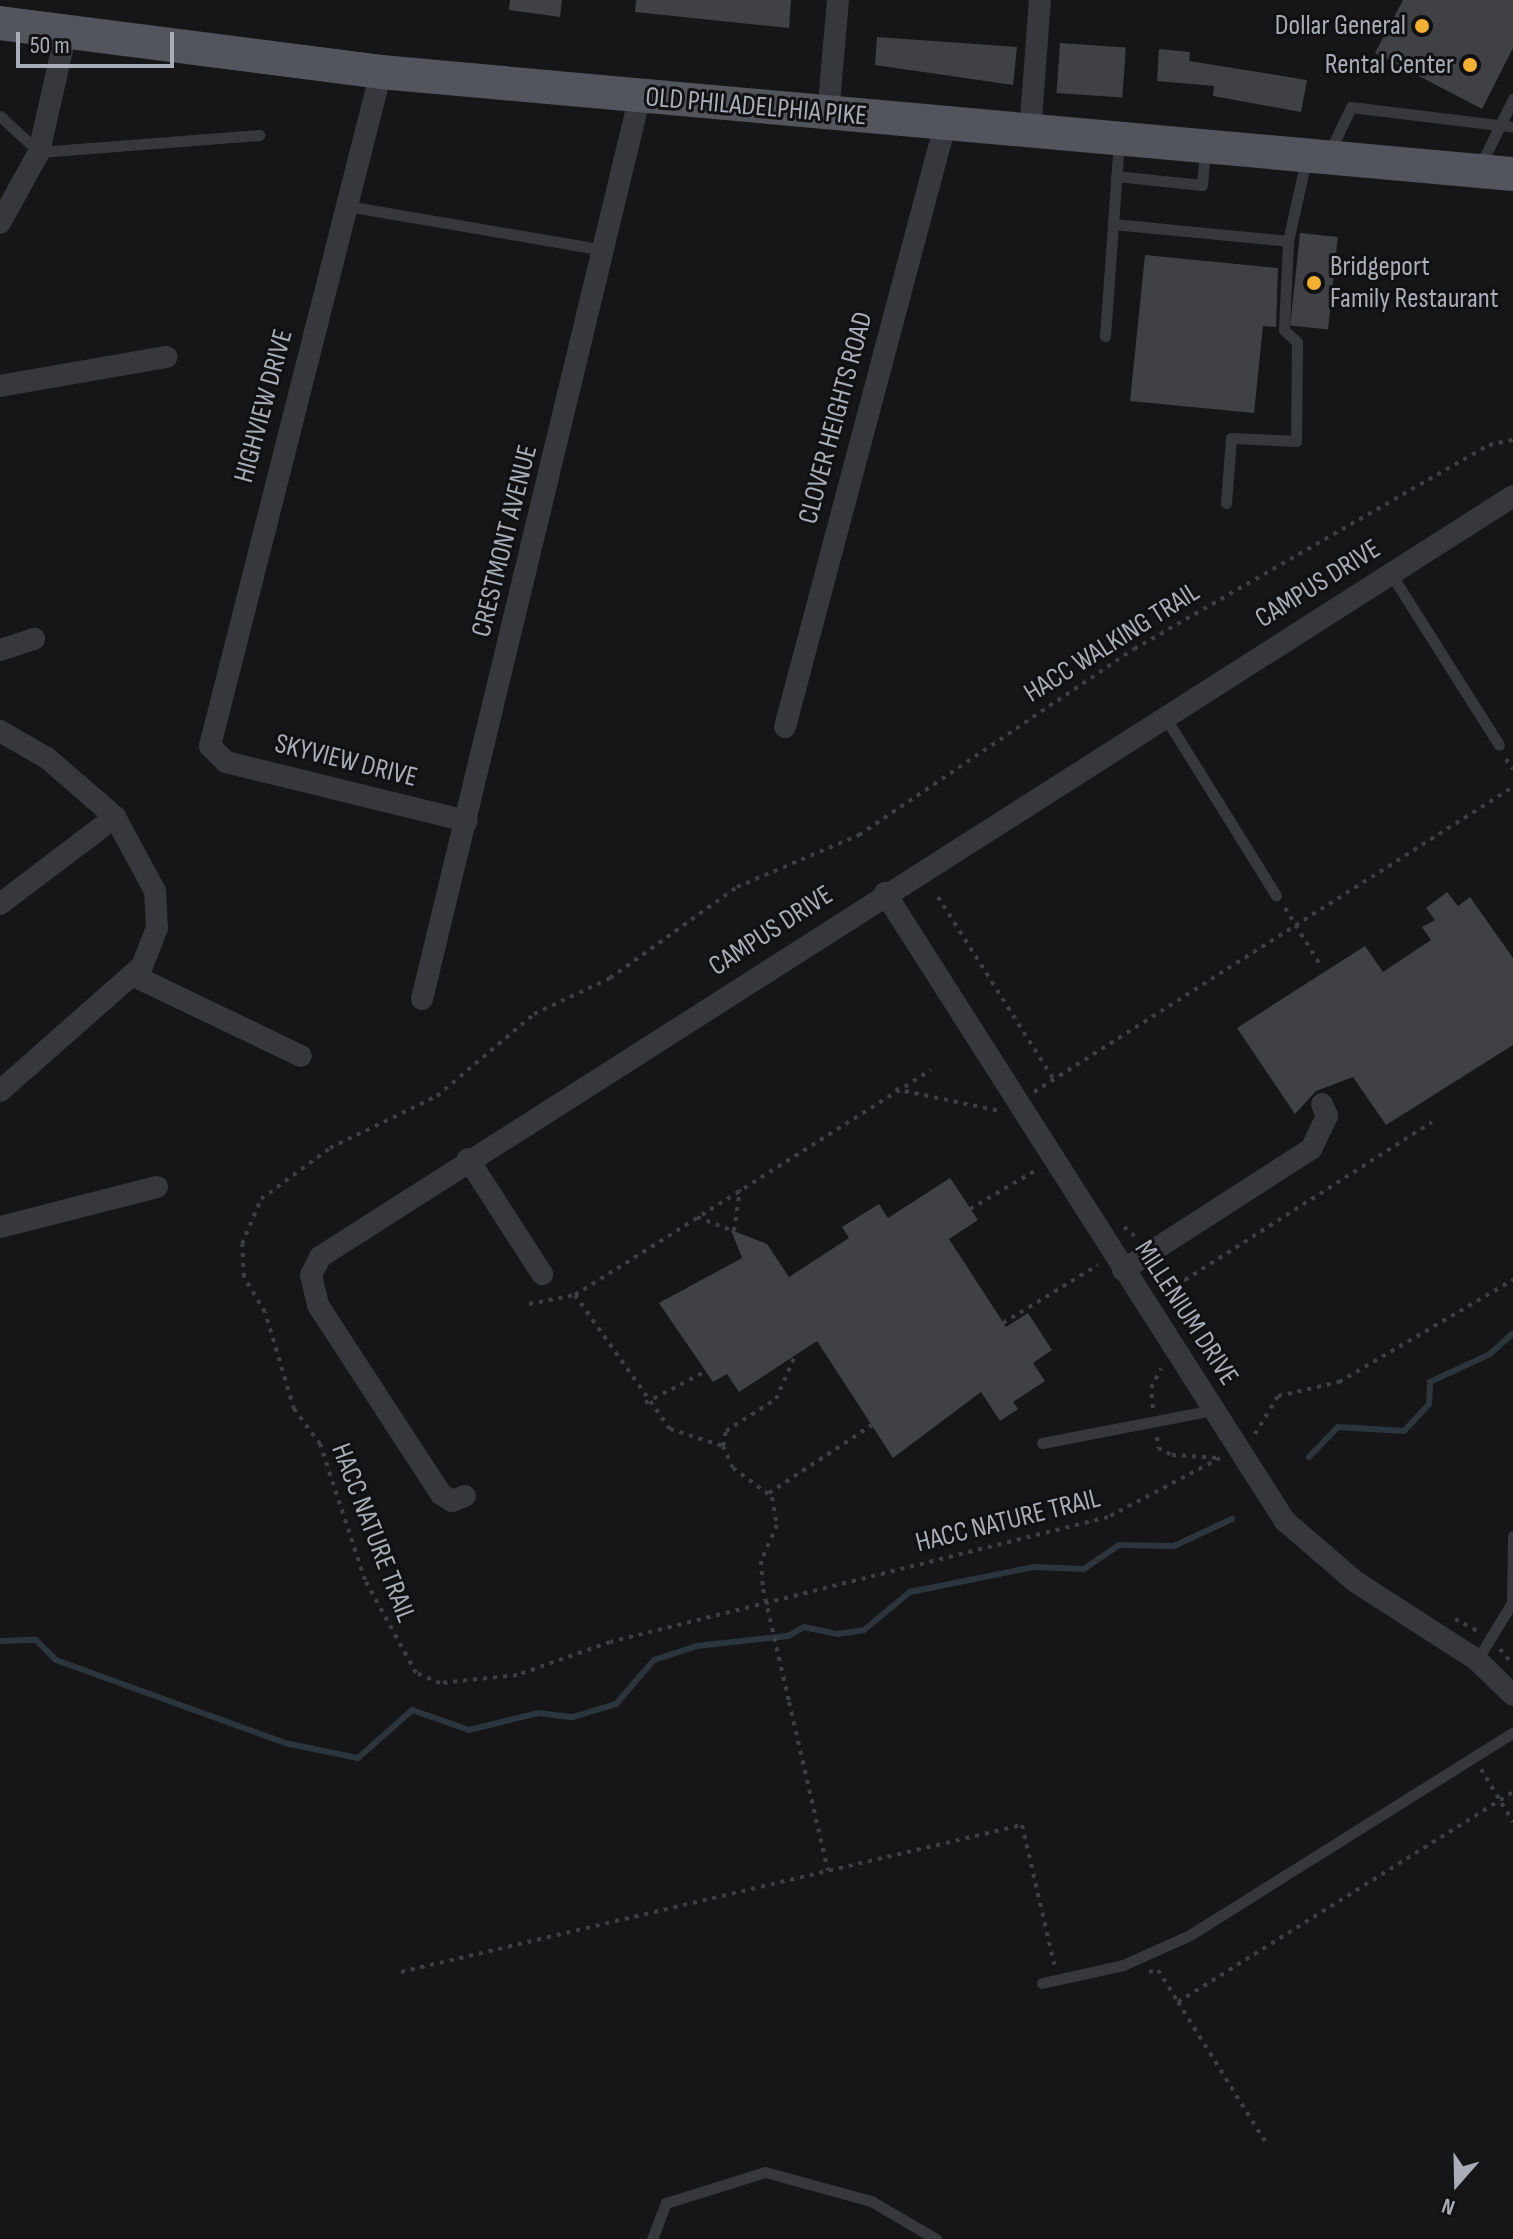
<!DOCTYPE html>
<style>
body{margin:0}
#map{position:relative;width:1513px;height:2239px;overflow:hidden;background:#161618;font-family:"Sofia Sans Condensed",sans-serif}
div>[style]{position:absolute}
.stream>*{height:6px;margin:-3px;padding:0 3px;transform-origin:3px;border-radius:3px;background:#2c353c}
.building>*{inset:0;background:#404145;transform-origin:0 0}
.path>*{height:4px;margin-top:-2px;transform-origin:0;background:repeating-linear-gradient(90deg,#3d3f44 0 4px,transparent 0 10px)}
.service>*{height:11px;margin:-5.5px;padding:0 5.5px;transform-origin:5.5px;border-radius:5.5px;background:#37383d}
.minor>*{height:22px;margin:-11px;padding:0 11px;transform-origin:11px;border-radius:11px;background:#37383d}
.primary>*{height:34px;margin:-17px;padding:0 17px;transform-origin:17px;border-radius:17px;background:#53555c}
.path-bridge>*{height:4px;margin-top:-2px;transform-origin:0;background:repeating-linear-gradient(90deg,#3d3f44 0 4px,transparent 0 10px)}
.dots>*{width:22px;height:22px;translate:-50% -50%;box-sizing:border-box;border:4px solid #111113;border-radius:50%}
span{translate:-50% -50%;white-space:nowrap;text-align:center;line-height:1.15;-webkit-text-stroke:6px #111113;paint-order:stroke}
.poi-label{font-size:28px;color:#a8adb8}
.right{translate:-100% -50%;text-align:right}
.left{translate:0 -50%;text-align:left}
.street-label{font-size:28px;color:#a8adb8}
.north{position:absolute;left:1417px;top:2143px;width:80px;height:80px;-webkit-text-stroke:6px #111113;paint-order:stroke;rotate:200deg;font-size:22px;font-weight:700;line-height:32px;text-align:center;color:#a8adb8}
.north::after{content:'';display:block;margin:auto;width:28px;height:36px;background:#a8adb8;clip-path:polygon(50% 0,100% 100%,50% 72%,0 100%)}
.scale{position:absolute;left:16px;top:32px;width:158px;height:36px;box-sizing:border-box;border:4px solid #a8adb8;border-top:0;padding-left:10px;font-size:24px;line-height:28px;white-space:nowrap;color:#a8adb8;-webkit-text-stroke:6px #111113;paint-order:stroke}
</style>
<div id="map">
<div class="stream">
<i style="left:1309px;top:1457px;width:42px;rotate:-46deg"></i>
<i style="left:1338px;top:1427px;width:66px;rotate:3.5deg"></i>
<i style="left:1404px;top:1431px;width:37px;rotate:-47deg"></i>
<i style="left:1429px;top:1404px;width:22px;rotate:-87deg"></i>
<i style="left:1430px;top:1382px;width:66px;rotate:-25deg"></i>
<i style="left:1490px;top:1354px;width:31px;rotate:-42deg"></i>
<i style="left:0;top:1641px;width:36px;rotate:-2deg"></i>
<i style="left:36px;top:1640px;width:28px;rotate:45deg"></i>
<i style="left:56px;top:1660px;width:244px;rotate:19.9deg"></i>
<i style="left:285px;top:1743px;width:75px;rotate:11.6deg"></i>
<i style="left:358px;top:1758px;width:72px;rotate:-41.6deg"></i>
<i style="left:412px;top:1710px;width:60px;rotate:19.3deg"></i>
<i style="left:469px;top:1730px;width:71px;rotate:-13.8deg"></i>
<i style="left:538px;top:1713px;width:35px;rotate:7deg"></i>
<i style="left:573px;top:1717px;width:45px;rotate:-16.8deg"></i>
<i style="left:616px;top:1704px;width:58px;rotate:-49.2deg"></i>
<i style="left:654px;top:1660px;width:45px;rotate:-18deg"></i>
<i style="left:697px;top:1646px;width:92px;rotate:-6.3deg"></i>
<i style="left:788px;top:1636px;width:18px;rotate:-29deg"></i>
<i style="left:804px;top:1627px;width:34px;rotate:12deg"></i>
<i style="left:837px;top:1634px;width:27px;rotate:-8deg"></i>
<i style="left:864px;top:1630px;width:60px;rotate:-39.6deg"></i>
<i style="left:910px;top:1592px;width:126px;rotate:-11.4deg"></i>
<i style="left:1034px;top:1567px;width:50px;rotate:2.3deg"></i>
<i style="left:1084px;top:1569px;width:42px;rotate:-34.4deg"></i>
<i style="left:1119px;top:1545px;width:55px;rotate:1deg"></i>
<i style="left:1174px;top:1546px;width:64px;rotate:-25deg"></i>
</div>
<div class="building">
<i style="clip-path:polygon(510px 0,562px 0,560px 17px,509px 10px)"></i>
<i style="clip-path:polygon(636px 0,791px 0,789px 28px,635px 12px)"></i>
<i style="clip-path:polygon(1403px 0,1513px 0,1513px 48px,1482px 109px,1375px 53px)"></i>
<i style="clip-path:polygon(877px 37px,1017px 47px,1013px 85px,875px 65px)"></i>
<i style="left:1060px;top:43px;width:66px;height:50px;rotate:4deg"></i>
<i style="clip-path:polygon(1159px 49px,1190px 52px,1189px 61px,1307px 80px,1301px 112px,1213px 96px,1214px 86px,1157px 81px)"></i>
<i style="left:1300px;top:233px;width:38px;height:93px;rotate:6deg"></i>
<i style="clip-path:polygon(1145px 255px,1278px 268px,1276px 327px,1263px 326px,1254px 413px,1130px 401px)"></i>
<i style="clip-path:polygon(1447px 892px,1458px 906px,1470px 897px,1513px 958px,1513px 1045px,1386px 1125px,1353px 1077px,1316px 1091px,1295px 1114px,1237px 1028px,1365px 946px,1383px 972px,1431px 940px,1422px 927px,1435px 920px,1426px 908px)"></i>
<i style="clip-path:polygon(950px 1178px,978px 1220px,949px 1239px,1006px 1327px,1028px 1313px,1052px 1350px,1033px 1363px,1045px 1381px,1013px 1402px,1018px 1409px,1000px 1421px,981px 1392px,893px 1458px,817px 1341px,739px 1392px,727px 1374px,713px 1382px,659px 1303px,742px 1258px,731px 1230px,767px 1244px,789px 1277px,849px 1238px,842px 1227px,879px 1204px,888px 1218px)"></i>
</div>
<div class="path">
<i style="left:1506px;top:759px;width:12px;rotate:55deg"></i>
<i style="left:938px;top:897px;width:217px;rotate:57.6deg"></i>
<i style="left:1285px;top:908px;width:65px;rotate:58.3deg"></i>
<i style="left:895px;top:1089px;width:107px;rotate:11.8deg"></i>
<i style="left:1034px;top:1092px;width:568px;rotate:-32.49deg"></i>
<i style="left:970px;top:1209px;width:79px;rotate:-30.5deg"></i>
<i style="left:697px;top:1217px;width:40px;rotate:21deg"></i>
<i style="left:734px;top:1231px;width:42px;rotate:-81.9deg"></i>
<i style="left:1124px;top:1227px;width:18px;rotate:41deg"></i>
<i style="left:1157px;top:1270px;width:22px;rotate:72deg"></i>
<i style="left:1164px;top:1280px;width:21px"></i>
<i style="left:1185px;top:1280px;width:293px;rotate:-32.6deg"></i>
<i style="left:575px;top:1295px;width:164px;rotate:54.7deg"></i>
<i style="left:670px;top:1429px;width:56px;rotate:17.8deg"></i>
<i style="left:723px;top:1446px;width:24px;rotate:66deg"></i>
<i style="left:733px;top:1468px;width:49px;rotate:36.6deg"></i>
<i style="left:772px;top:1497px;width:28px;rotate:80deg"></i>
<i style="left:777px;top:1525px;width:39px;rotate:114deg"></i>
<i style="left:761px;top:1561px;width:28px;rotate:86deg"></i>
<i style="left:529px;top:1304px;width:47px;rotate:-11.1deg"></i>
<i style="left:575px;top:1295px;width:421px;rotate:-32.3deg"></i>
<i style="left:1003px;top:1323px;width:111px;rotate:-31.4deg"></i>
<i style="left:645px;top:1403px;width:69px;rotate:-27.7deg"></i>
<i style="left:1153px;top:1408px;width:20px;rotate:-96deg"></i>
<i style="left:1151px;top:1388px;width:22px;rotate:-63deg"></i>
<i style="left:1255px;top:1434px;width:44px;rotate:-58.8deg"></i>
<i style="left:1278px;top:1396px;width:63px;rotate:-12.9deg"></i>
<i style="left:1339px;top:1382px;width:202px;rotate:-30.4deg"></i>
<i style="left:1157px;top:1437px;width:11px;rotate:85deg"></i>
<i style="left:1158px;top:1448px;width:16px;rotate:27deg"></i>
<i style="left:1172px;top:1455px;width:47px;rotate:3.7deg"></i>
<i style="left:723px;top:1446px;width:15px;rotate:-79deg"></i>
<i style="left:726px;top:1431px;width:59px;rotate:-32.6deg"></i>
<i style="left:776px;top:1399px;width:47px;rotate:-66.2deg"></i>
<i style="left:1220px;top:1458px;width:127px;rotate:152.2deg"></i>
<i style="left:1108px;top:1517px;width:513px;rotate:165.91deg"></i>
<i style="left:610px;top:1642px;width:99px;rotate:160.5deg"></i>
<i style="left:517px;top:1675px;width:77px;rotate:174.1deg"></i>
<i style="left:440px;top:1683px;width:26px;rotate:-157deg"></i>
<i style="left:416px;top:1673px;width:106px;rotate:-118.7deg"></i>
<i style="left:365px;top:1580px;width:143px;rotate:-108.3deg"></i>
<i style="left:320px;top:1444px;width:44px;rotate:-126.6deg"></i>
<i style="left:294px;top:1409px;width:101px;rotate:-106.6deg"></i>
<i style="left:265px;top:1312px;width:41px;rotate:-121deg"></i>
<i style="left:244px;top:1277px;width:33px;rotate:-93deg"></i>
<i style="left:242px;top:1244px;width:49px;rotate:-67.1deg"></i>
<i style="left:261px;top:1199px;width:86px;rotate:-36.5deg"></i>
<i style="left:330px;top:1148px;width:119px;rotate:-25.9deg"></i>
<i style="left:437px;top:1096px;width:127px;rotate:-40.2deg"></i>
<i style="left:534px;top:1014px;width:84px;rotate:-25.3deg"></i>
<i style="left:610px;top:978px;width:156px;rotate:-35.6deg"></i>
<i style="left:737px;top:887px;width:133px;rotate:-23.1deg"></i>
<i style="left:859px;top:835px;width:332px;rotate:-34.1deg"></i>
<i style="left:1134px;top:649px;width:409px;rotate:-29.9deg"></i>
<i style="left:1489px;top:445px;width:25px;rotate:-12deg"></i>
<i style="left:769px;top:1493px;width:123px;rotate:-33.4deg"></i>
<i style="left:1455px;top:1619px;width:26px;rotate:28deg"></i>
<i style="left:1500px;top:1649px;width:19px;rotate:51deg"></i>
<i style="left:789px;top:1702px;width:173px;rotate:77deg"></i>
<i style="left:1481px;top:1769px;width:62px;rotate:58.9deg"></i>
<i style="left:401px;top:1972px;width:638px;rotate:-13.32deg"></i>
<i style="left:1022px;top:1825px;width:143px;rotate:77deg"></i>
<i style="left:1149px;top:1972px;width:9px;rotate:-13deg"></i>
<i style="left:1158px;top:1970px;width:38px;rotate:58deg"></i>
<i style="left:1178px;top:2002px;width:395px;rotate:-32.1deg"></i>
<i style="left:1178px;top:2002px;width:164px;rotate:58deg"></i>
</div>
<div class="service">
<i style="left:0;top:116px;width:53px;rotate:42.7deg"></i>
<i style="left:39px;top:152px;width:221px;rotate:-4.4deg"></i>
<i style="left:1329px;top:153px;width:51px;rotate:-64.4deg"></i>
<i style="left:1351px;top:107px;width:163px;rotate:7deg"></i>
<i style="left:1480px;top:166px;width:75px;rotate:-63.8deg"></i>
<i style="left:1116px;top:176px;width:86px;rotate:6deg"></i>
<i style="left:1202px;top:185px;width:33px;rotate:-85deg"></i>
<i style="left:347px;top:206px;width:261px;rotate:9.7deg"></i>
<i style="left:1113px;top:224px;width:176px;rotate:5.5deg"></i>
<i style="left:1105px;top:336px;width:196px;rotate:-85.9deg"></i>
<i style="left:1226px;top:503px;width:65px;rotate:-85.6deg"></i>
<i style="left:1231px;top:438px;width:65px;rotate:2.6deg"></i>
<i style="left:1296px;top:441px;width:99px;rotate:-89.4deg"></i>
<i style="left:1297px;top:342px;width:18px;rotate:-137deg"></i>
<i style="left:1284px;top:330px;width:89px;rotate:-87.4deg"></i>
<i style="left:1288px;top:241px;width:83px;rotate:-77.5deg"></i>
<i style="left:1391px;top:574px;width:202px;rotate:57.7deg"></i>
<i style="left:1165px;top:717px;width:210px;rotate:58.1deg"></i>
<i style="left:1042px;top:1443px;width:175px;rotate:-10.9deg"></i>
<i style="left:1512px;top:1602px;width:66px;rotate:-89.1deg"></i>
<i style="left:1477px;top:1660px;width:69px;rotate:-58.6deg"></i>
<i style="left:1042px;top:1983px;width:83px;rotate:-12.5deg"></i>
<i style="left:1123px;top:1965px;width:73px;rotate:-24.1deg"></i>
<i style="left:1190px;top:1935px;width:381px;rotate:-32.1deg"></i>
<i style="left:652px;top:2239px;width:39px;rotate:-69deg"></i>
<i style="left:666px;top:2203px;width:104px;rotate:-17.4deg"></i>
<i style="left:765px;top:2172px;width:110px;rotate:15.3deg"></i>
<i style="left:871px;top:2201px;width:75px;rotate:30.3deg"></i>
</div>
<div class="minor">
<i style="left:381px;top:72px;width:695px;rotate:104.24deg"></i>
<i style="left:210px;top:746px;width:23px;rotate:45deg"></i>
<i style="left:226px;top:762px;width:248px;rotate:13.8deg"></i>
<i style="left:828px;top:114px;width:114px;rotate:-85deg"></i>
<i style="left:1030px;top:132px;width:132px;rotate:-85.7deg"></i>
<i style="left:0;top:223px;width:81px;rotate:-61.2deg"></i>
<i style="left:39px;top:152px;width:123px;rotate:-77.3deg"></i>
<i style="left:0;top:386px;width:169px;rotate:-9.9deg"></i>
<i style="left:0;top:650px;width:36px;rotate:-18deg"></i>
<i style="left:785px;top:727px;width:623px;rotate:-75.12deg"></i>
<i style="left:0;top:731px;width:54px;rotate:29.9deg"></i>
<i style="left:47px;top:758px;width:90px;rotate:40.9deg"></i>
<i style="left:115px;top:817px;width:84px;rotate:61.6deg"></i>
<i style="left:155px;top:891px;width:37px;rotate:87deg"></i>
<i style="left:157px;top:928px;width:41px;rotate:111.5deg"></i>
<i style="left:142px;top:966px;width:189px;rotate:138.6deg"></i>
<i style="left:885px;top:893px;width:745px;rotate:57.51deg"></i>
<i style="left:1285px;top:1521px;width:94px;rotate:40.7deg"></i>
<i style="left:1356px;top:1582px;width:144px;rotate:32.8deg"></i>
<i style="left:1477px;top:1660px;width:50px;rotate:44.2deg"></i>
<i style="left:0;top:904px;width:144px;rotate:-37.1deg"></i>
<i style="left:132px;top:975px;width:187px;rotate:25.6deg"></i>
<i style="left:422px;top:999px;width:929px;rotate:-76.43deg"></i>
<i style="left:468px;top:1159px;width:137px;rotate:57.2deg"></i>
<i style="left:0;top:1227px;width:162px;rotate:-14.3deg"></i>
<i style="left:1123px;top:1270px;width:224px;rotate:-32.8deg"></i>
<i style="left:1311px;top:1149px;width:37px;rotate:-64deg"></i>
<i style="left:1327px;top:1116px;width:13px;rotate:-113deg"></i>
<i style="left:465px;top:1496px;width:14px;rotate:159deg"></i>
<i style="left:452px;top:1501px;width:13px;rotate:-148deg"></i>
<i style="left:441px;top:1494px;width:225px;rotate:-123.1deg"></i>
<i style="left:318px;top:1305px;width:31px;rotate:-103deg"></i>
<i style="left:311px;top:1275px;width:20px;rotate:-63deg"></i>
<i style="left:320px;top:1257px;width:1415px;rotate:-32.53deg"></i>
</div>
<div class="primary">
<i style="left:0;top:23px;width:384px;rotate:7.3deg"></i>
<i style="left:381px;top:72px;width:1137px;rotate:5.15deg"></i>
</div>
<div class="path-bridge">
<i style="left:763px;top:1589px;width:116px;rotate:77deg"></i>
</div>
<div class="dots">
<i style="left:1422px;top:26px;background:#f2b134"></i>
<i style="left:1470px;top:65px;background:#f2b134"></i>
<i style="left:1314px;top:283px;background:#f2b134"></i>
</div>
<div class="poi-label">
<span class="right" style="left:1406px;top:26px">Dollar General</span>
<span class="right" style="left:1454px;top:65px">Rental Center</span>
<span class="left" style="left:1330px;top:283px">Bridgeport<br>Family Restaurant</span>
</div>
<div class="street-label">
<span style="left:756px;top:107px;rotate:5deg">OLD PHILADELPHIA PIKE</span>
<span style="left:264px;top:406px;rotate:-75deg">HIGHVIEW DRIVE</span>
<span style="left:836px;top:418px;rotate:-75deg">CLOVER HEIGHTS ROAD</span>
<span style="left:505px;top:541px;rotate:-76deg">CRESTMONT AVENUE</span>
<span style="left:1318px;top:584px;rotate:-32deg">CAMPUS DRIVE</span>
<span style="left:1112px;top:643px;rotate:-32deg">HACC WALKING TRAIL</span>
<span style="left:346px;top:761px;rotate:14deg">SKYVIEW DRIVE</span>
<span style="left:771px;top:931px;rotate:-33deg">CAMPUS DRIVE</span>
<span style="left:1186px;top:1313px;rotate:57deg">MILLENIUM DRIVE</span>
<span style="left:1008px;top:1521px;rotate:-14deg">HACC NATURE TRAIL</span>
<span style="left:373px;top:1533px;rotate:69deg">HACC NATURE TRAIL</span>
</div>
<div class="north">N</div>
<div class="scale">50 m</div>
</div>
